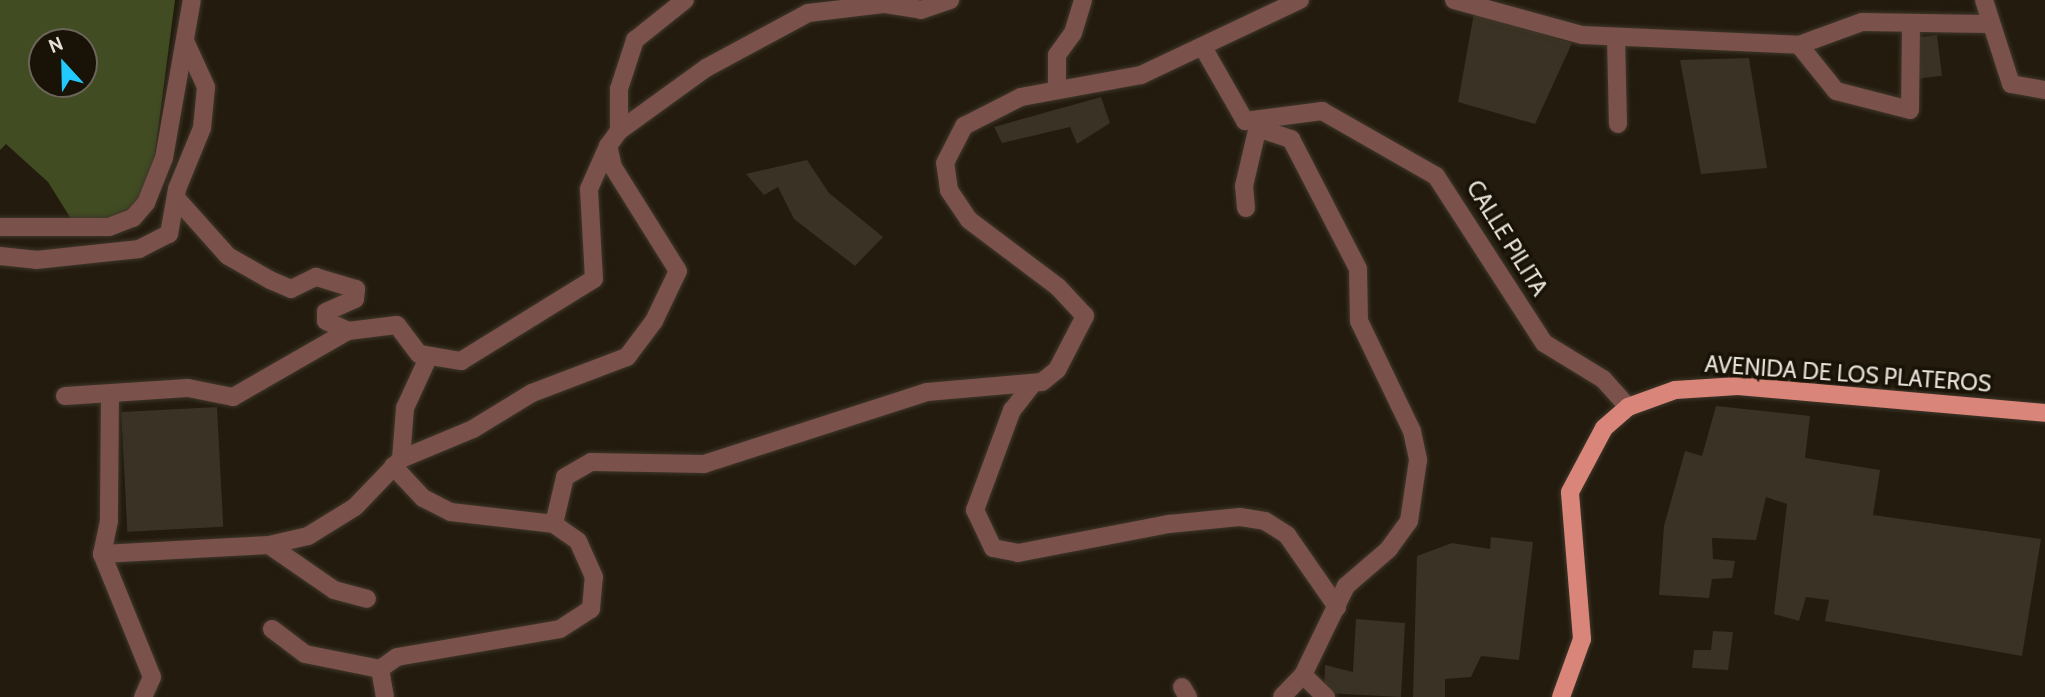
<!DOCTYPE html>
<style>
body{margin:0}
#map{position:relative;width:2045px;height:697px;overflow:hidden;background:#231b0e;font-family:Cabin,sans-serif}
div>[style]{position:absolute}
.forest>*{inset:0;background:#414c22}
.building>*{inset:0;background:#3a3224;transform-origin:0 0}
.roads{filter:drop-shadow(0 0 2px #3e372a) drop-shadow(0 0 2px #3e372a)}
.minor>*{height:18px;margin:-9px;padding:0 9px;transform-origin:9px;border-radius:9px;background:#7a514b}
.major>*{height:18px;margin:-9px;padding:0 9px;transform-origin:9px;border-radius:9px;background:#da8579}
span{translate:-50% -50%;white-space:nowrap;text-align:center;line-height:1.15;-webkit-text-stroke:7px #191206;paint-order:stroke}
.street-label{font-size:23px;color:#e6e1d8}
.north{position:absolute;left:28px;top:28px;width:70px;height:70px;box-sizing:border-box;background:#191206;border:2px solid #6b655a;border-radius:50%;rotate:338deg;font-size:19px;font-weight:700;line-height:28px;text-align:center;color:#e6e1d8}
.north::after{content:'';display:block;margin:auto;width:24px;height:32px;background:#22c9fd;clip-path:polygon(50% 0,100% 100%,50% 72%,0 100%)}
</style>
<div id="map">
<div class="forest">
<i style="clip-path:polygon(evenodd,0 0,175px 0,152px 176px,143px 200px,112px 223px,73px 222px,48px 182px,6px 144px,0 150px,0 0,42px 42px,84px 42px,84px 84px,42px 84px,42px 42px)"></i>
</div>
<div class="building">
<i style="clip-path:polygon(1474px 13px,1572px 43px,1535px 124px,1458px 102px)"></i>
<i style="left:1937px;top:35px;width:41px;height:23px;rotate:83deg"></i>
<i style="clip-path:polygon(1749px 58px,1767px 168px,1701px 174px,1680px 60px)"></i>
<i style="clip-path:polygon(1101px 97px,1110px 123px,1077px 144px,1070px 127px,1002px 143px,994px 127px)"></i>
<i style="clip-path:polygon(807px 160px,829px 193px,883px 237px,855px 266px,794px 219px,778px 187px,764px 195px,746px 174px)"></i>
<i style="clip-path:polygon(1716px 406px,1810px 416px,1805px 458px,1880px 470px,1873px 515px,2041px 539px,2022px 656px,1825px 621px,1829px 600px,1806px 597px,1799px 621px,1774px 614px,1787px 504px,1766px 497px,1756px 540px,1712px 538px,1713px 559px,1735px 561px,1732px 578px,1712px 579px,1709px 598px,1659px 595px,1664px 526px,1685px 451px,1702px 456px)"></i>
<i style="left:217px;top:407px;width:120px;height:96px;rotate:87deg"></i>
<i style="clip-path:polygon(1491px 537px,1533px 542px,1519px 660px,1481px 656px,1471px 677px,1445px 679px,1445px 697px,1413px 697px,1417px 556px,1452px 543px,1490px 549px)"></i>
<i style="clip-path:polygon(1356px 619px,1405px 623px,1401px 697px,1324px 693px,1325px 665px,1353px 672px)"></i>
<i style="clip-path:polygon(1713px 631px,1733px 632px,1728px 670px,1692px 668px,1694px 650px,1711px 650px)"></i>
</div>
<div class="roads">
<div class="minor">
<i style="left:1454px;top:0;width:133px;rotate:15.3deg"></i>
<i style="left:1582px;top:35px;width:217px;rotate:2.6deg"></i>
<i style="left:1799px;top:45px;width:67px;rotate:-20.1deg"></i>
<i style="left:1862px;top:22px;width:127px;rotate:0.9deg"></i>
<i style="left:1984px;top:0;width:88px;rotate:72.2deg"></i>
<i style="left:2011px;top:84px;width:35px;rotate:10deg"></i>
<i style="left:1616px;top:37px;width:87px;rotate:88.7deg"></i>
<i style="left:1799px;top:45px;width:59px;rotate:51.2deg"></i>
<i style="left:1836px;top:91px;width:76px;rotate:14.4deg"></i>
<i style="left:1910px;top:110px;width:83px;rotate:-89.3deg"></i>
<i style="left:1204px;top:49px;width:83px;rotate:60.3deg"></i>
<i style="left:1245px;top:121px;width:78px;rotate:-7.4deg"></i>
<i style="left:1322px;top:111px;width:131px;rotate:29.7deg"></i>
<i style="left:1436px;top:176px;width:199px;rotate:57.1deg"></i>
<i style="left:1544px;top:343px;width:69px;rotate:31.4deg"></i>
<i style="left:1603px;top:379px;width:38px;rotate:48deg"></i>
<i style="left:1057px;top:89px;width:34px;rotate:-90deg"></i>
<i style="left:1057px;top:55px;width:27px;rotate:-54deg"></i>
<i style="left:1073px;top:33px;width:34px;rotate:-73deg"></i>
<i style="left:1257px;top:128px;width:36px;rotate:18deg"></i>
<i style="left:1291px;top:139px;width:146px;rotate:62.7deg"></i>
<i style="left:1358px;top:269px;width:52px;rotate:88.9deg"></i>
<i style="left:1359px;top:321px;width:122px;rotate:64.3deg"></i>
<i style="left:1412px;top:431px;width:30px;rotate:78deg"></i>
<i style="left:1418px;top:460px;width:62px;rotate:98.4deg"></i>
<i style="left:1409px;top:521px;width:34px;rotate:126deg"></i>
<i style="left:1389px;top:549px;width:57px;rotate:139.3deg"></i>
<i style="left:1346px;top:586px;width:99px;rotate:115.8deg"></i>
<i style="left:1303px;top:675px;width:30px;rotate:134deg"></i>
<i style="left:619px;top:131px;width:42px;rotate:-90deg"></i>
<i style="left:619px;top:89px;width:52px;rotate:-71.9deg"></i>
<i style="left:635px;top:40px;width:64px;rotate:-38.7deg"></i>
<i style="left:177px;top:199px;width:76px;rotate:48.2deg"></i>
<i style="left:228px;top:256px;width:48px;rotate:29.7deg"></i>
<i style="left:270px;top:280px;width:23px;rotate:23deg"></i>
<i style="left:291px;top:289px;width:28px;rotate:-26deg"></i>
<i style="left:316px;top:277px;width:42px;rotate:16.7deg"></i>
<i style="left:356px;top:289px;width:10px;rotate:96deg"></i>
<i style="left:355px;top:299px;width:32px;rotate:156deg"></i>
<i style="left:326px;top:312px;width:9px;rotate:90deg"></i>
<i style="left:326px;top:321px;width:24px;rotate:24deg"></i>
<i style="left:348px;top:331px;width:49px;rotate:-7deg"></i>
<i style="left:397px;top:325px;width:36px;rotate:53deg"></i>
<i style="left:419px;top:354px;width:43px;rotate:9.5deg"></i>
<i style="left:461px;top:361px;width:156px;rotate:-31.7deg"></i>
<i style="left:594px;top:279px;width:90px;rotate:-93.2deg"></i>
<i style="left:589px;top:189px;width:47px;rotate:-66.2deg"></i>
<i style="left:1246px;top:208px;width:22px;rotate:-95deg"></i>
<i style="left:1244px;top:186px;width:66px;rotate:-76.8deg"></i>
<i style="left:0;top:227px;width:109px"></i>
<i style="left:109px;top:227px;width:26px;rotate:-21deg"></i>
<i style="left:133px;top:218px;width:20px;rotate:-49deg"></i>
<i style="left:146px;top:203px;width:48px;rotate:-68.2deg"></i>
<i style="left:164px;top:158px;width:160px;rotate:-80deg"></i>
<i style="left:0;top:256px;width:36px;rotate:6deg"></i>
<i style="left:36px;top:260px;width:104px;rotate:-6.1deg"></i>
<i style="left:139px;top:249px;width:34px;rotate:-27deg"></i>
<i style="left:169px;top:234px;width:46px;rotate:-79.9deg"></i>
<i style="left:177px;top:189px;width:66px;rotate:-67.7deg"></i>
<i style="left:202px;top:128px;width:41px;rotate:-84.4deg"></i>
<i style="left:206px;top:87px;width:51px;rotate:-114.5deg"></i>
<i style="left:1031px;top:386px;width:31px;rotate:128deg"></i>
<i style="left:1012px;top:410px;width:107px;rotate:110.3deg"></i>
<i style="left:975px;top:510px;width:42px;rotate:64.7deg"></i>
<i style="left:993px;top:548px;width:25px;rotate:11deg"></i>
<i style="left:1018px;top:553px;width:154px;rotate:-10.9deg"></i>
<i style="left:1169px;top:524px;width:71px;rotate:-5.6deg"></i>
<i style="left:1240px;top:517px;width:25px;rotate:9deg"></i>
<i style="left:1265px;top:521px;width:26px;rotate:32deg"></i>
<i style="left:1287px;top:535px;width:88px;rotate:55.2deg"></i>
<i style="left:110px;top:394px;width:127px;rotate:90.5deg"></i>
<i style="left:109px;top:521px;width:34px;rotate:102deg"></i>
<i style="left:102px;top:554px;width:133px;rotate:67.9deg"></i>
<i style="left:152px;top:677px;width:22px;rotate:114deg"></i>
<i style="left:65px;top:396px;width:123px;rotate:-3.7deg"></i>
<i style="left:188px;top:388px;width:46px;rotate:11.3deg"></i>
<i style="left:233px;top:397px;width:133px;rotate:-29.9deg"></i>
<i style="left:401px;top:459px;width:51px;rotate:-85.5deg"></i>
<i style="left:405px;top:408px;width:55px;rotate:-65.3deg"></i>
<i style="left:393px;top:466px;width:44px;rotate:46.8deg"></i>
<i style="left:423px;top:498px;width:31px;rotate:27deg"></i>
<i style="left:451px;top:512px;width:104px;rotate:6.6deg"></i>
<i style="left:269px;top:545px;width:79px;rotate:34.7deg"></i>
<i style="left:334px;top:590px;width:34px;rotate:15deg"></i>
<i style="left:102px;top:554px;width:167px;rotate:-3.1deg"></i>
<i style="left:269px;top:545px;width:40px;rotate:-13deg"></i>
<i style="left:308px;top:536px;width:55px;rotate:-31.7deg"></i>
<i style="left:355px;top:507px;width:66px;rotate:-46.2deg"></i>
<i style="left:401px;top:459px;width:78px;rotate:-22.6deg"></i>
<i style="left:473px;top:429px;width:69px;rotate:-31.4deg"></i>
<i style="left:532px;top:393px;width:102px;rotate:-20.8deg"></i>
<i style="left:627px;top:357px;width:45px;rotate:-53.1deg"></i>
<i style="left:654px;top:321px;width:55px;rotate:-64.4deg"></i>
<i style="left:678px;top:271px;width:123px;rotate:-122deg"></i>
<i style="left:613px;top:167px;width:22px;rotate:-103deg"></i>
<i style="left:608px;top:146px;width:19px;rotate:-54deg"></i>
<i style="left:619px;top:131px;width:107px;rotate:-35.9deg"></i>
<i style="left:706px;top:68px;width:116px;rotate:-28.3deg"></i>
<i style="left:808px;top:13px;width:78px;rotate:-6.7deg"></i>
<i style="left:885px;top:4px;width:36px;rotate:9deg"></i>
<i style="left:921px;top:10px;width:31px;rotate:-19deg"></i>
<i style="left:272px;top:629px;width:41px;rotate:37.1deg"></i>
<i style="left:305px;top:654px;width:76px;rotate:11.3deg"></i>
<i style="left:380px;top:669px;width:21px;rotate:-35deg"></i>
<i style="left:397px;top:657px;width:165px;rotate:-9.7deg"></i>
<i style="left:560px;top:629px;width:37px;rotate:-33deg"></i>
<i style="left:591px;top:609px;width:32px;rotate:-85deg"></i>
<i style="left:594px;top:577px;width:39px;rotate:-114deg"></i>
<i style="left:578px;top:541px;width:29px;rotate:-145deg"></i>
<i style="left:554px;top:524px;width:48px;rotate:-76.8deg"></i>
<i style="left:565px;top:477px;width:30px;rotate:-30deg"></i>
<i style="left:591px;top:462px;width:113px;rotate:1deg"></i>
<i style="left:704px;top:464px;width:234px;rotate:-17.9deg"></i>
<i style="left:927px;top:392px;width:115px;rotate:-5deg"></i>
<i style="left:1042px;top:382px;width:19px;rotate:-39deg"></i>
<i style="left:1057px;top:370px;width:61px;rotate:-62.6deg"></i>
<i style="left:1085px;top:316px;width:40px;rotate:-133deg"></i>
<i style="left:1058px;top:287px;width:111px;rotate:-143deg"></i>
<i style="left:969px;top:220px;width:36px;rotate:-124deg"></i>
<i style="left:949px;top:190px;width:27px;rotate:-98deg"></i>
<i style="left:945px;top:163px;width:42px;rotate:-62.8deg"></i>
<i style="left:964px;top:126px;width:64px;rotate:-27deg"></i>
<i style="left:1021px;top:97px;width:122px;rotate:-10.4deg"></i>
<i style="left:1141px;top:75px;width:176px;rotate:-25.3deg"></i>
<i style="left:380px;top:669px;width:28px;rotate:80deg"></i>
<i style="left:1303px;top:675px;width:32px;rotate:44deg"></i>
<i style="left:1182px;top:687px;width:12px;rotate:59deg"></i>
</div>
<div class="major">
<i style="left:1561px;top:697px;width:62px;rotate:-70.1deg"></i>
<i style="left:1582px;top:639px;width:147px;rotate:-94.7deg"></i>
<i style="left:1570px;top:492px;width:72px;rotate:-62deg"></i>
<i style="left:1604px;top:428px;width:32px;rotate:-41deg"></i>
<i style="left:1628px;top:407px;width:50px;rotate:-19.9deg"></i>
<i style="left:1675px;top:390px;width:63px;rotate:-3.6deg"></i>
<i style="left:1738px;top:386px;width:308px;rotate:5deg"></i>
</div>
</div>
<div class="street-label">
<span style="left:1507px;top:238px;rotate:58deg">CALLE PILITA</span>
<span style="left:1848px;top:374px;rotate:4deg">AVENIDA DE LOS PLATEROS</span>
</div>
<div class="north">N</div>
</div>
